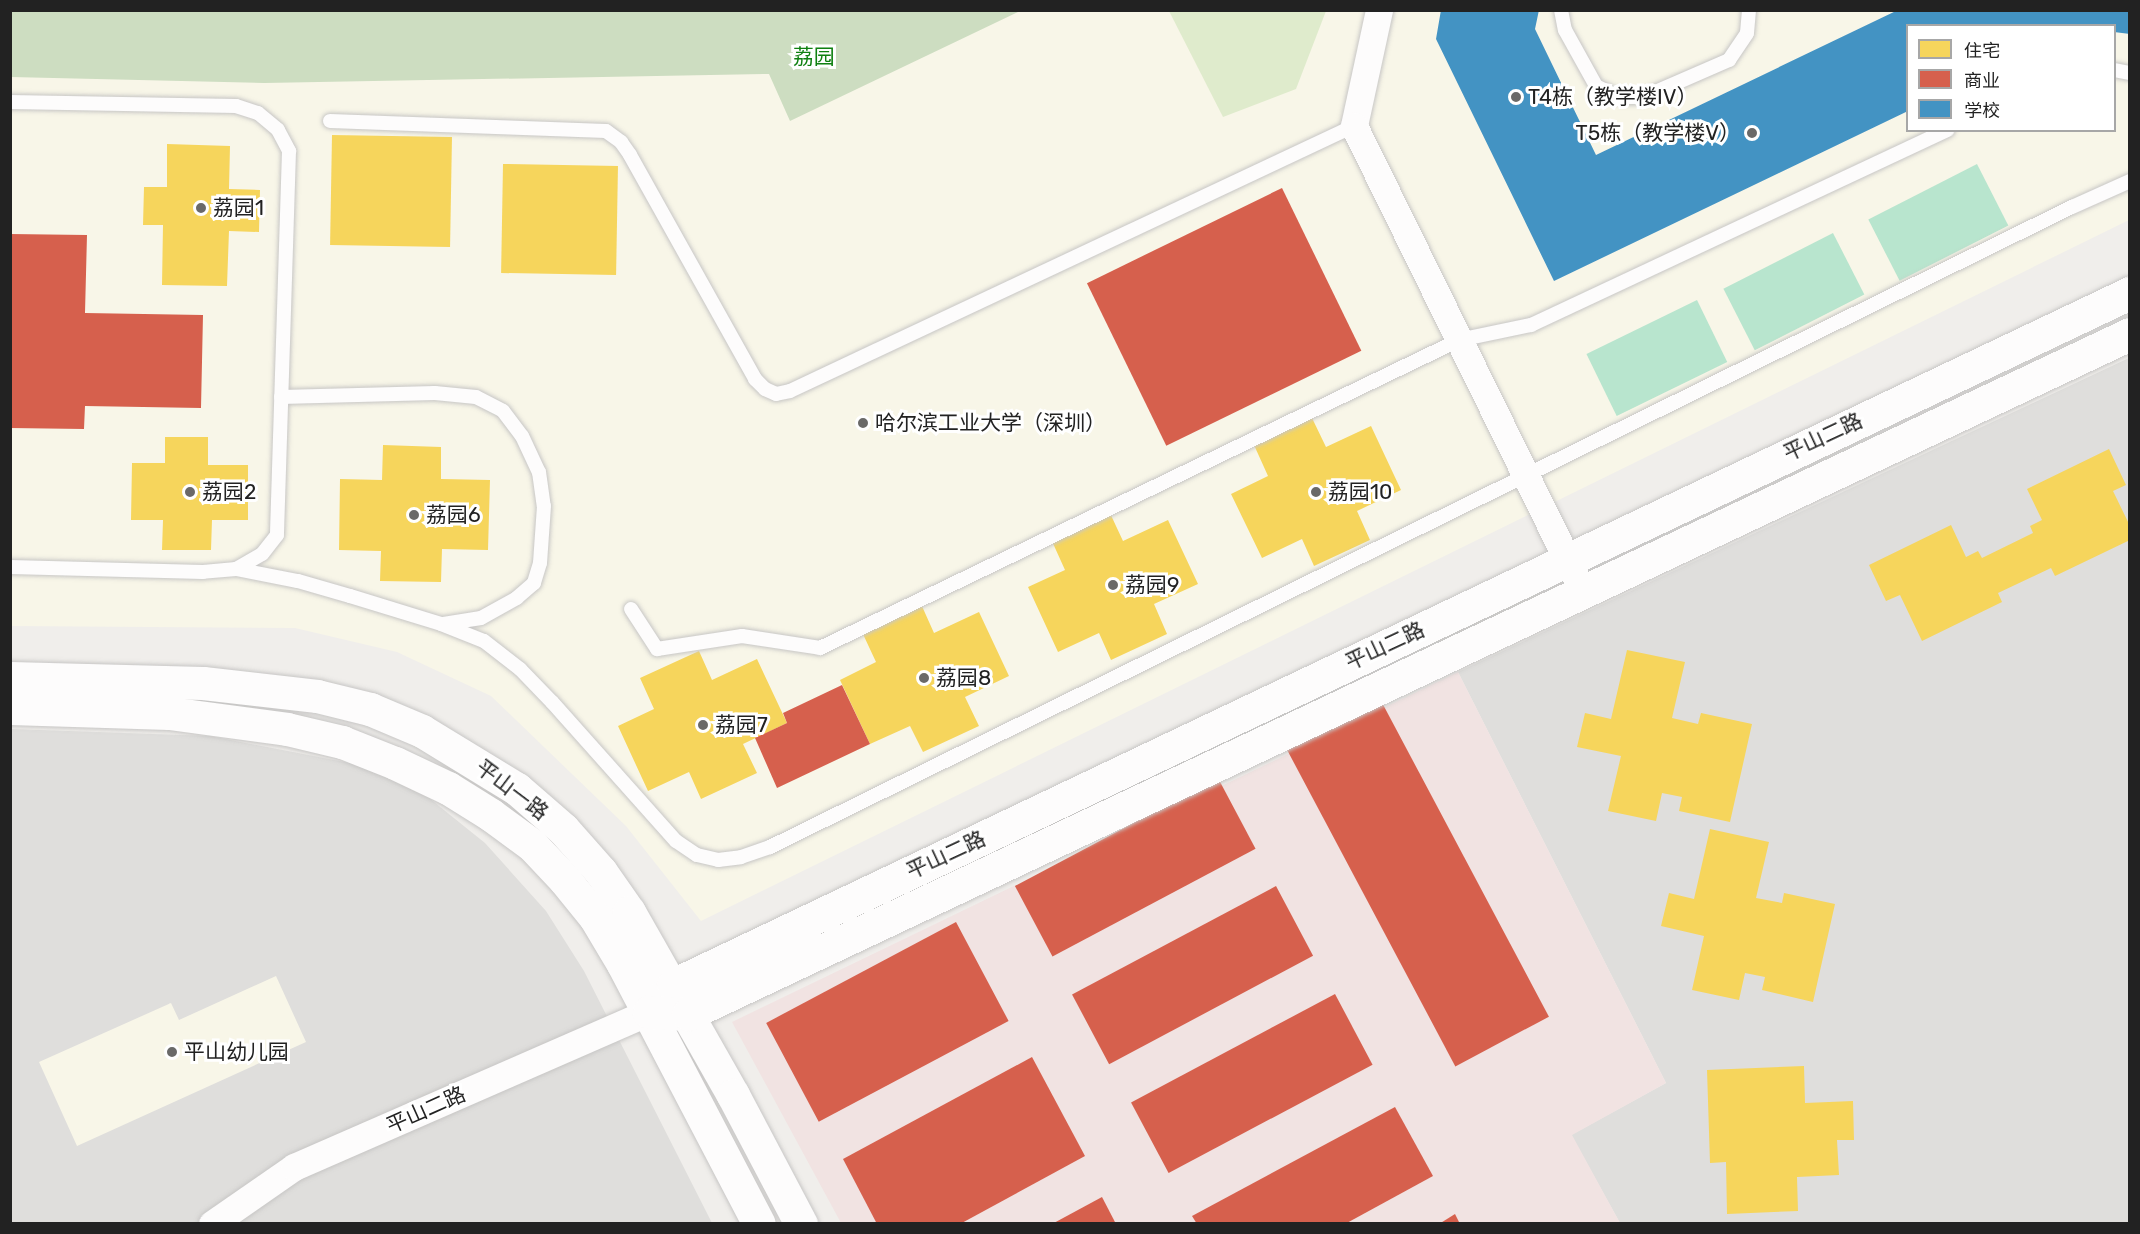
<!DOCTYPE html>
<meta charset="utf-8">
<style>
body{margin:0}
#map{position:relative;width:2140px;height:1234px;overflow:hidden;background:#f0eeeb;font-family:Rubik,"Noto Sans SC",sans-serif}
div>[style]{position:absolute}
.residential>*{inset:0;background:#dfdedc}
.commercial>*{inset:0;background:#f1e3e2}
.education>*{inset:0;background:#f8f6e8}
.grass>*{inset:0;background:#dfebcc}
.forest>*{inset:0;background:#cdddc1}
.pitch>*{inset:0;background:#b8e5ce;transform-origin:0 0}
.homes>*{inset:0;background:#f6d55c;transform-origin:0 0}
.shops>*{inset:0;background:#d6604d;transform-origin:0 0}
.schools>*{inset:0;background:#4393c3}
.roads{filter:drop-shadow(0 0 2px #c7c6c5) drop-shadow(0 0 2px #c7c6c5)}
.service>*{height:14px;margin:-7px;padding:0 7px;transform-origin:7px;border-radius:7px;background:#fdfcfc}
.minor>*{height:27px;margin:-13.5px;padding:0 13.5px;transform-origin:13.5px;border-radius:13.5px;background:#fdfcfc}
.tertiary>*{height:33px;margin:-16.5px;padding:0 16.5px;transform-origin:16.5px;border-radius:16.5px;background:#fdfcfc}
.dots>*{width:16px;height:16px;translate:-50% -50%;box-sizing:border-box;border:3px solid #fff;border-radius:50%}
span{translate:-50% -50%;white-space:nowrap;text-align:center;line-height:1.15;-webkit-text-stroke:6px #fff;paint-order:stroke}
.park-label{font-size:21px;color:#0f8011}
.poi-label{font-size:21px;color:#222}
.left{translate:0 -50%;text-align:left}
.right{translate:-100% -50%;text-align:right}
.street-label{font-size:21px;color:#222}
.frame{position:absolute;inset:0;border:12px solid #222;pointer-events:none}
.legend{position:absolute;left:1906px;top:24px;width:210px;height:108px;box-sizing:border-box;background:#fff;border:2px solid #a7a7a7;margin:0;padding:8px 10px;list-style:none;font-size:18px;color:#222}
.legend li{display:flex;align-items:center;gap:12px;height:30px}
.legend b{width:30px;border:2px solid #a7a7a7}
</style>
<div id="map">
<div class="residential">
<i style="clip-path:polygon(2129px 358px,2129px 1223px,1620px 1223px,1571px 1135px,1666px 1083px,1458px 672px)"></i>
<i style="clip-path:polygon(evenodd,11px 729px,210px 736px,360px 765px,429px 798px,485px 843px,546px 911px,584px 971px,712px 1223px,11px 1224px,11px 729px,276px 977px,77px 1146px,170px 1003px,178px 1021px,276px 977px)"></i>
</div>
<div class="commercial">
<i style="clip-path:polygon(1458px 672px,1666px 1083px,1572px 1135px,1620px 1223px,841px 1223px,732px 1022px)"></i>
</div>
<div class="education">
<i style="clip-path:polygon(evenodd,11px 11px,2129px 11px,2129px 220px,701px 921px,626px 826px,491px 696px,397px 652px,295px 628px,11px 626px,11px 11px,1908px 26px,2114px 26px,2114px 130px,1908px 130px,1908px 26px)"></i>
<i style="clip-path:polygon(276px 976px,306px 1042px,77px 1146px,39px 1062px,171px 1003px,179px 1020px)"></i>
</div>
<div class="grass">
<i style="clip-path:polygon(1169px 11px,1326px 11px,1296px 89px,1223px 117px)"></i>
</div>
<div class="forest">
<i style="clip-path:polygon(11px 10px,1020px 10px,1020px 11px,790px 121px,769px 74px,264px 83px,11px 77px)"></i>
</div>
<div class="pitch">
<i style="left:1977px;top:164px;width:69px;height:122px;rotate:63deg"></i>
<i style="left:1833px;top:233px;width:69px;height:123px;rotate:63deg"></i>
<i style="left:1697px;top:300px;width:69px;height:123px;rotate:64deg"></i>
</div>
<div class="homes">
<i style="left:332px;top:135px;width:120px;height:110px;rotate:1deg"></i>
<i style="clip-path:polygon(167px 144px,230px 146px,229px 189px,260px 190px,259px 232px,229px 231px,227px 286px,162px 285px,163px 225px,143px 225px,144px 187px,167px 187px)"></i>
<i style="left:503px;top:164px;width:115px;height:109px;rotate:1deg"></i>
<i style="clip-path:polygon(1312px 418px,1326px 447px,1371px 426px,1401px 490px,1357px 511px,1370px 540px,1314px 566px,1302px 539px,1262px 558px,1231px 494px,1268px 476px,1254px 445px)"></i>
<i style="clip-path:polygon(165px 437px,208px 437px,208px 465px,248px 465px,248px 520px,212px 520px,211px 550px,162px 550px,163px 520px,131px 520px,132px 463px,165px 463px)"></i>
<i style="clip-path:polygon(383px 445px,441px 447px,441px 479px,490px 480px,488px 550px,442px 549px,441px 582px,380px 581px,381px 551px,339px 550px,340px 479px,382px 480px)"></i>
<i style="clip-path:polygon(2109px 449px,2126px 485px,2113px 491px,2130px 526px,2130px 540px,2055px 576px,2051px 568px,1998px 593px,2002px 602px,1922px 641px,1900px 595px,1886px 601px,1869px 565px,1951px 525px,1966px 557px,1978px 551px,1982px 558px,2033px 533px,2030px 526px,2042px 520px,2027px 489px)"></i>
<i style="clip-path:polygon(1109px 511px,1123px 541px,1168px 520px,1198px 584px,1154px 604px,1167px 634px,1111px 660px,1099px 633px,1058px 652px,1028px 587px,1065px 570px,1051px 539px)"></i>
<i style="clip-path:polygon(921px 604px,934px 633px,979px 612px,1009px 676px,965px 697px,979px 726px,923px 752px,910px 726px,870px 744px,840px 680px,876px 662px,862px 632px)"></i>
<i style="clip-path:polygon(1627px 650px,1685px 662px,1672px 718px,1698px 724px,1701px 713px,1752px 724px,1730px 822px,1679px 811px,1682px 797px,1662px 793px,1656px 821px,1608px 811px,1621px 756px,1577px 747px,1585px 713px,1611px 719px)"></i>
<i style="clip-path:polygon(699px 651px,712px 680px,757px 659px,787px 723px,743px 744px,757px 773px,701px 799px,689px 772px,648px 791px,618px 726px,654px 709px,640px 678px)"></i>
<i style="clip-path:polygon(1710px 829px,1769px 842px,1756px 898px,1782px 903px,1784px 893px,1835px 904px,1813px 1002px,1762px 990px,1765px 977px,1745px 973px,1739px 1000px,1692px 990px,1704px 936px,1661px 926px,1669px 893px,1694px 899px)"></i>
<i style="clip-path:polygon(1804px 1066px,1805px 1103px,1853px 1101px,1854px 1140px,1837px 1140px,1839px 1175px,1797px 1177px,1798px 1211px,1727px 1214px,1726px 1162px,1710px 1163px,1707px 1070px)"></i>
</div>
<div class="shops">
<i style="left:1282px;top:188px;width:181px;height:217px;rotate:64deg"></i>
<i style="clip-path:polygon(10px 234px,87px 235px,85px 313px,203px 315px,201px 408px,85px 406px,84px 429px,10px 428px)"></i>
<i style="clip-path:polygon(842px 685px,870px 744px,777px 788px,755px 738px,787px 723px,783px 713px)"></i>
<i style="left:1379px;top:697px;width:362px;height:106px;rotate:62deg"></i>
<i style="left:1218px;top:778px;width:80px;height:230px;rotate:62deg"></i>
<i style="left:1276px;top:886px;width:79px;height:231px;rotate:62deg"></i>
<i style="left:956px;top:922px;width:112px;height:215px;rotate:62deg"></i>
<i style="left:1335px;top:994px;width:80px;height:231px;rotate:62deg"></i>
<i style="clip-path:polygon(1032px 1057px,1085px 1156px,960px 1224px,877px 1224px,843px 1159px)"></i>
<i style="clip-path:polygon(1395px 1107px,1433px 1176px,1345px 1224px,1197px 1224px,1192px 1216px)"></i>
<i style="clip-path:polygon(1102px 1197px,1116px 1224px,1052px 1224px)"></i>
<i style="clip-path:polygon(1455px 1214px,1460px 1224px,1439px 1224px)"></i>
</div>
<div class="schools">
<i style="clip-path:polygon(1441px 10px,1539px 10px,1535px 29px,1596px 155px,1898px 10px,2130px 10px,2130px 34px,2114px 32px,2114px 26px,1908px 26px,1908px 111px,1554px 281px,1436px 39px)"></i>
</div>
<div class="roads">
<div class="service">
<i style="left:1561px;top:10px;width:20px;rotate:79deg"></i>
<i style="left:1565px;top:30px;width:64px;rotate:61deg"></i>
<i style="left:1596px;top:86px;width:25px;rotate:26deg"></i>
<i style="left:1619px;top:97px;width:25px"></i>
<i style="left:1644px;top:97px;width:93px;rotate:-23.5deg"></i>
<i style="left:1729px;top:60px;width:32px;rotate:-56deg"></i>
<i style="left:1747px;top:33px;width:23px;rotate:-85deg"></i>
<i style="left:2114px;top:70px;width:16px;rotate:11deg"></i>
<i style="left:10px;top:102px;width:226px;rotate:1deg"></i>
<i style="left:236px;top:106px;width:23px;rotate:18deg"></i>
<i style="left:258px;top:113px;width:26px;rotate:40deg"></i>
<i style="left:278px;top:130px;width:24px;rotate:62deg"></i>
<i style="left:289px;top:151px;width:384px;rotate:91.8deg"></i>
<i style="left:277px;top:535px;width:24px;rotate:128deg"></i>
<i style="left:262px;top:554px;width:30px;rotate:150deg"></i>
<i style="left:236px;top:569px;width:33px;rotate:175deg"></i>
<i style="left:203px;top:572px;width:193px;rotate:-178.5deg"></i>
<i style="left:330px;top:121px;width:276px;rotate:2.1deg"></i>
<i style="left:606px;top:131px;width:19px;rotate:36deg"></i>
<i style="left:621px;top:142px;width:16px;rotate:55deg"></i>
<i style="left:630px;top:155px;width:257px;rotate:60.8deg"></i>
<i style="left:755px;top:379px;width:14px;rotate:45deg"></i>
<i style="left:765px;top:389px;width:12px;rotate:24deg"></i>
<i style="left:776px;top:394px;width:14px;rotate:-12deg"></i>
<i style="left:790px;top:391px;width:623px;rotate:-25.17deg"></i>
<i style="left:281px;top:397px;width:154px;rotate:-1.5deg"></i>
<i style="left:435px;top:393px;width:41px;rotate:5.6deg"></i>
<i style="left:476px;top:397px;width:30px;rotate:27deg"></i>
<i style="left:503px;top:411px;width:31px;rotate:53deg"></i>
<i style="left:522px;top:436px;width:40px;rotate:65deg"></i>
<i style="left:539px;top:472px;width:34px;rotate:82deg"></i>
<i style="left:544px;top:506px;width:57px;rotate:94deg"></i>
<i style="left:540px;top:563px;width:21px;rotate:107deg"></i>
<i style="left:534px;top:583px;width:23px;rotate:139deg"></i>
<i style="left:517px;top:598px;width:41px;rotate:150.9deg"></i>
<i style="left:481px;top:618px;width:38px;rotate:171deg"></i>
<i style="left:236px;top:569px;width:63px;rotate:11deg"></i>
<i style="left:298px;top:581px;width:54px;rotate:16.1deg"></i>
<i style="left:350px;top:596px;width:95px;rotate:17.1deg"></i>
<i style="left:441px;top:624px;width:46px;rotate:21.6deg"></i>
<i style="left:484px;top:641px;width:46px;rotate:37.9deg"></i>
<i style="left:520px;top:669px;width:46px;rotate:45.9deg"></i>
<i style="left:552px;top:702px;width:186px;rotate:48.3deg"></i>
<i style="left:676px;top:841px;width:25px;rotate:34deg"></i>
<i style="left:697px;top:855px;width:22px;rotate:13deg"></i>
<i style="left:718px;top:860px;width:23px;rotate:-7deg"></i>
<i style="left:741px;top:857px;width:31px;rotate:-19deg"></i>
<i style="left:770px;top:847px;width:1451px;rotate:-26.18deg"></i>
<i style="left:2072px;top:207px;width:64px;rotate:-24.1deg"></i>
<i style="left:631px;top:609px;width:48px;rotate:57deg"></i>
<i style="left:657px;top:649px;width:86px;rotate:-8.7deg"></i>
<i style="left:742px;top:636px;width:79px;rotate:8.7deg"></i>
<i style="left:820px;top:648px;width:709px;rotate:-25.73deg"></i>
<i style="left:1459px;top:340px;width:74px;rotate:-11.8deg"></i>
<i style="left:1531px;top:325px;width:460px;rotate:-25.1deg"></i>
</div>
<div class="minor">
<i style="left:1379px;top:10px;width:119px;rotate:102.2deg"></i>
<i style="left:1354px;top:126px;width:519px;rotate:63.83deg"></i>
<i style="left:212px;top:1224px;width:100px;rotate:-34.8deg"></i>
<i style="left:294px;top:1167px;width:387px;rotate:-23.6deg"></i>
</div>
<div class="tertiary">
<i style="left:10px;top:678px;width:193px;rotate:1.5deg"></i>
<i style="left:203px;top:683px;width:115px;rotate:6.5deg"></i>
<i style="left:317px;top:696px;width:55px;rotate:13.8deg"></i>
<i style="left:370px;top:709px;width:56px;rotate:22.9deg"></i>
<i style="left:422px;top:731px;width:111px;rotate:31.4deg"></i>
<i style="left:517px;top:789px;width:61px;rotate:41deg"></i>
<i style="left:563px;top:829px;width:57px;rotate:48.5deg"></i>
<i style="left:601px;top:872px;width:49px;rotate:55deg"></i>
<i style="left:629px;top:912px;width:210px;rotate:60.4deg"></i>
<i style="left:733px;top:1095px;width:146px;rotate:62.2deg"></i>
<i style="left:10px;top:708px;width:159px;rotate:1.8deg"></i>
<i style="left:169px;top:713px;width:119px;rotate:7.7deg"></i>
<i style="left:287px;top:729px;width:57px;rotate:13.3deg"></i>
<i style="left:342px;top:742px;width:57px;rotate:21.6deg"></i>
<i style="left:395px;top:763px;width:59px;rotate:25.3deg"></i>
<i style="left:448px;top:788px;width:51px;rotate:32.1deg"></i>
<i style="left:491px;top:815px;width:51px;rotate:36.2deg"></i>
<i style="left:532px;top:845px;width:48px;rotate:46.7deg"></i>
<i style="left:565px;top:880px;width:48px;rotate:51deg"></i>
<i style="left:595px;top:917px;width:55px;rotate:59.2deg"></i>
<i style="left:623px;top:964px;width:293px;rotate:62.4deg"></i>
<i style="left:649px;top:1012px;width:36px;rotate:-48deg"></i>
<i style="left:673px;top:985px;width:1613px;rotate:-25.41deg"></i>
<i style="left:649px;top:1012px;width:39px;rotate:3deg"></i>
<i style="left:688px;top:1014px;width:1594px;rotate:-25.25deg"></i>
</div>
</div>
<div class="dots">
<i style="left:1516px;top:97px;background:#6a6968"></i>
<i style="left:1752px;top:133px;background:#6a6968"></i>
<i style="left:201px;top:208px;background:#6a6968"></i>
<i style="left:863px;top:423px;background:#6a6968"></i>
<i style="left:190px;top:492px;background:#6a6968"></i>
<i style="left:1316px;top:492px;background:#6a6968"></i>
<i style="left:414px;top:515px;background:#6a6968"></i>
<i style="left:1113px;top:585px;background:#6a6968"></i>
<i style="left:924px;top:678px;background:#6a6968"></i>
<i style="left:703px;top:725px;background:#6a6968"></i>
<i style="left:172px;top:1052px;background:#6a6968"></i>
</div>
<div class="park-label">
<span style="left:814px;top:57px">荔园</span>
</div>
<div class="poi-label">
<span class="left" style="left:1528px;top:97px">T4栋（教学楼IV）</span>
<span class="right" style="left:1740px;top:133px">T5栋（教学楼V）</span>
<span class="left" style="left:213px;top:208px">荔园1</span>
<span class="left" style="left:875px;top:423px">哈尔滨工业大学（深圳）</span>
<span class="left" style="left:202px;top:492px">荔园2</span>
<span class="left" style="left:1328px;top:492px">荔园10</span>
<span class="left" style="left:426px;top:515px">荔园6</span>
<span class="left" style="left:1125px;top:585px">荔园9</span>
<span class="left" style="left:936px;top:678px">荔园8</span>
<span class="left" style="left:715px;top:725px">荔园7</span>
<span class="left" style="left:184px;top:1052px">平山幼儿园</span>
</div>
<div class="street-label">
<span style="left:1823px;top:437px;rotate:-25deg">平山二路</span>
<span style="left:1385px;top:646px;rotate:-25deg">平山二路</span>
<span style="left:512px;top:790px;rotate:37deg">平山一路</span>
<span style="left:946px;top:855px;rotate:-25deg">平山二路</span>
<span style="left:426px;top:1110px;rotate:-24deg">平山二路</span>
</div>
<div class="frame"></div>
<ul class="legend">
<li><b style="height:16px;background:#f6d55c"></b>住宅</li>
<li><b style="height:16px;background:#d6604d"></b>商业</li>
<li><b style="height:16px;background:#4393c3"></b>学校</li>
</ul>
</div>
